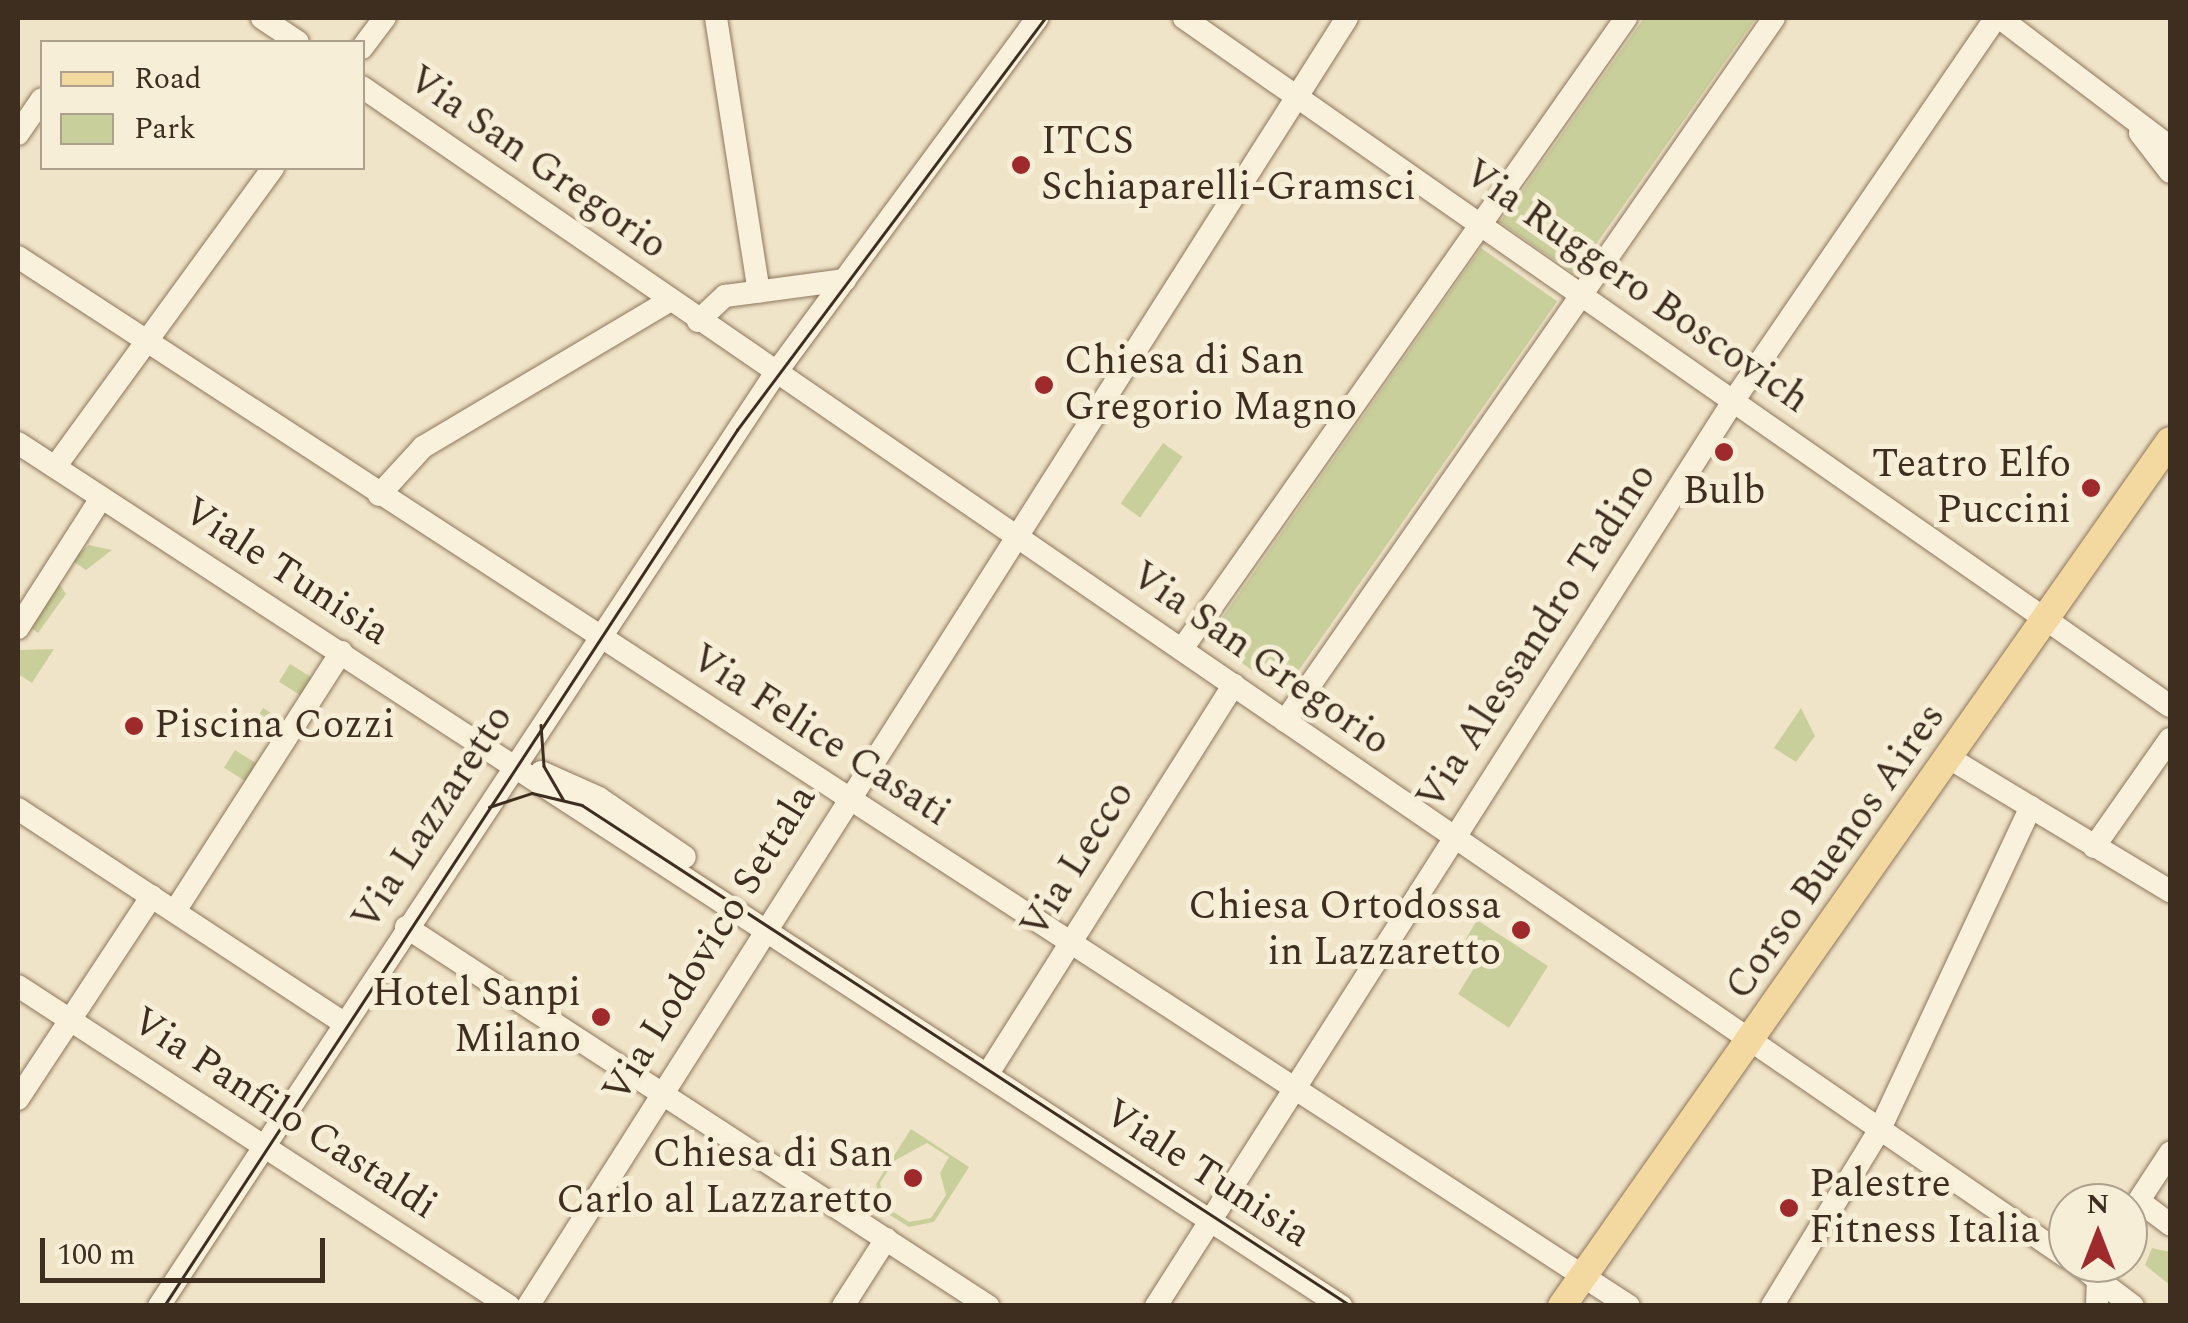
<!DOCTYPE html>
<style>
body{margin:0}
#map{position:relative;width:2188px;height:1323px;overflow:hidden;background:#f0e4c8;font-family:Spectral,serif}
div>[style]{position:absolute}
.green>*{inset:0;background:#c9cf9b;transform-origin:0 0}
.roads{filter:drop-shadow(0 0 2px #8d765c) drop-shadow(0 0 2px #8d765c)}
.minor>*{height:22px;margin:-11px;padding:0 11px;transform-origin:11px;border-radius:11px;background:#faf1dc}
.major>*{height:28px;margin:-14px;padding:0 14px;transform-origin:14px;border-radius:14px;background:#f3d9a0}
.tram>*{height:2.5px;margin:-1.25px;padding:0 1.25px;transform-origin:1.25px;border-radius:1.25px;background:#3d2e20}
.dots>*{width:28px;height:28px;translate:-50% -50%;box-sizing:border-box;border:5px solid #f7eed8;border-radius:50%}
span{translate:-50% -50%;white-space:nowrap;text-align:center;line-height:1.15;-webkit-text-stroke:10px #f7eed8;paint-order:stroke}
.poi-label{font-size:40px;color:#3d2e20}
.left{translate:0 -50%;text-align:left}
.right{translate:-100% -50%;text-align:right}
.street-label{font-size:40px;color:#3d2e20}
.frame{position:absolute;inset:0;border:20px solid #3d2e20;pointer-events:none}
.legend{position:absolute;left:40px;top:40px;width:325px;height:130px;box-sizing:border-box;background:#f7eed8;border:2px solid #ada18e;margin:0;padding:12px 18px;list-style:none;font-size:30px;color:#3d2e20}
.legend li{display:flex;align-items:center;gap:20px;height:50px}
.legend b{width:50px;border:2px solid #ada18e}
.north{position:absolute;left:2048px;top:1183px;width:100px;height:100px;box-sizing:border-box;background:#f7eed8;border:2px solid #ada18e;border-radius:50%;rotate:0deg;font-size:28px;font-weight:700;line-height:40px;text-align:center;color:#3d2e20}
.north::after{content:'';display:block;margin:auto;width:35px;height:45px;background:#9e2a2b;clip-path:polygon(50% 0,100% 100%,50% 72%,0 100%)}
.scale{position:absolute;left:40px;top:1238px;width:285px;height:45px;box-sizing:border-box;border:5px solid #3d2e20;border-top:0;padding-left:12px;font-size:30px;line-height:35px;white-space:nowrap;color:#3d2e20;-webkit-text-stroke:8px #f7eed8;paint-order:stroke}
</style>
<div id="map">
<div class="green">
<i style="clip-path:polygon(1644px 18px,1756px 18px,1575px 274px,1500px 222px)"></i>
<i style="left:1481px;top:248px;width:93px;height:477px;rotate:35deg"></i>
<i style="left:1163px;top:443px;width:24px;height:74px;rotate:35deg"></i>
<i style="clip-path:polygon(89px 545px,112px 550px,86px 570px,71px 560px)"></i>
<i style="clip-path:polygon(57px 580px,66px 594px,38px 633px,30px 627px)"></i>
<i style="clip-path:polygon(54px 649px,32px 683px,18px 674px,18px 650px)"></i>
<i style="left:290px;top:664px;width:26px;height:21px;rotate:32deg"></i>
<i style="left:263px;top:708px;width:25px;height:19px;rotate:32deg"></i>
<i style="clip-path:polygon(1801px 708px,1815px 736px,1796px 762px,1774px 748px)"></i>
<i style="left:235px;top:750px;width:26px;height:21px;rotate:32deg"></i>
<i style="clip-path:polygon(1477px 920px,1548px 966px,1509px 1028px,1458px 994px,1479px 960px,1461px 947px)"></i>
<i style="clip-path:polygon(evenodd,911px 1129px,969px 1167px,934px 1222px,909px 1227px,882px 1210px,876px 1184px,911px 1129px,927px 1143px,949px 1157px,940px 1173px,946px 1195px,931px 1218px,909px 1222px,886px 1207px,880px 1183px,894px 1161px,927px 1143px)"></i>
<i style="clip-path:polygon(2152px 1248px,2170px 1252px,2170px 1285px,2145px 1265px)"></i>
</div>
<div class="roads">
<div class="minor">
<i style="left:262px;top:18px;width:43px;rotate:33.7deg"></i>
<i style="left:716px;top:18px;width:277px;rotate:81.1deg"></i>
<i style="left:1184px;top:18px;width:1202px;rotate:34.91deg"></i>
<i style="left:2000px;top:18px;width:213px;rotate:37.2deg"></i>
<i style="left:362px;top:48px;width:38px;rotate:-53deg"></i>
<i style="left:362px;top:87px;width:2069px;rotate:34.47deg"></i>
<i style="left:2140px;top:133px;width:49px;rotate:52.4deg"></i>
<i style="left:18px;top:134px;width:42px;rotate:-55.6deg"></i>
<i style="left:18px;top:257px;width:1922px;rotate:33.07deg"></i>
<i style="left:698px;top:321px;width:37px;rotate:-43deg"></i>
<i style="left:725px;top:296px;width:121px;rotate:-7.6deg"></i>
<i style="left:18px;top:443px;width:1580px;rotate:33.12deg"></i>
<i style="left:55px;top:467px;width:370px;rotate:-53.9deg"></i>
<i style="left:379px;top:495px;width:65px;rotate:-47.5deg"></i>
<i style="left:423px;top:447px;width:286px;rotate:-30.7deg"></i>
<i style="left:18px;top:628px;width:154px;rotate:-57.4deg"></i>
<i style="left:1182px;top:649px;width:772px;rotate:-54.87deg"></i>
<i style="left:1285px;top:721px;width:856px;rotate:-55.18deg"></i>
<i style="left:1951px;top:759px;width:256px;rotate:31.1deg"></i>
<i style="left:541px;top:772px;width:64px;rotate:24.1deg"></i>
<i style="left:599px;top:798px;width:104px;rotate:34.5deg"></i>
<i style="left:18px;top:809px;width:390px;rotate:33.3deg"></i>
<i style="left:2094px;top:847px;width:132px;rotate:-54.9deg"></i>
<i style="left:175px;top:911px;width:308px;rotate:-57.3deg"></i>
<i style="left:406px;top:927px;width:695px;rotate:33.07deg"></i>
<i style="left:18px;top:986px;width:586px;rotate:33.09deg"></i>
<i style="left:987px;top:1075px;width:462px;rotate:-57.7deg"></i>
<i style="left:18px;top:1099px;width:243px;rotate:-56.6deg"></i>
<i style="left:2139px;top:1201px;width:39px;rotate:37deg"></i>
<i style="left:2128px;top:1217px;width:77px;rotate:-56.7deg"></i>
<i style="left:2076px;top:1263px;width:71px;rotate:37deg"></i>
<i style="left:159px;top:1306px;width:1117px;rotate:-56.54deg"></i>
<i style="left:775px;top:374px;width:442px;rotate:-53.6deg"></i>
<i style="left:528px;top:1306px;width:1526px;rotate:-57.55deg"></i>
<i style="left:843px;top:1306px;width:80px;rotate:-57.3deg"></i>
<i style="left:1156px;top:1306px;width:1075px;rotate:-57.46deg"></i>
<i style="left:1734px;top:400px;width:463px;rotate:-55.6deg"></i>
<i style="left:1772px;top:1306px;width:205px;rotate:-58.6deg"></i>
<i style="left:1879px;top:1131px;width:358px;rotate:-64.9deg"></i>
<i style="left:2097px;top:1306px;width:27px;rotate:-88deg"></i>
</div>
<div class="major">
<i style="left:1562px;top:1306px;width:1057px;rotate:-54.9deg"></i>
</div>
</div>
<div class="tram">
<i style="left:541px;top:725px;width:41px;rotate:85.8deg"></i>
<i style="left:544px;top:766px;width:38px;rotate:60deg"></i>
<i style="left:489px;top:807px;width:45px;rotate:-18deg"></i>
<i style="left:532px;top:793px;width:51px;rotate:13.5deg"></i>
<i style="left:582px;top:805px;width:918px;rotate:33.08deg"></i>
<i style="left:164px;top:1306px;width:1047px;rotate:-56.81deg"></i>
<i style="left:737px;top:430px;width:514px;rotate:-53.22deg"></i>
</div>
<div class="dots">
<i style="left:1021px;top:165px;background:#9e2a2b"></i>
<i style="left:1044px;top:385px;background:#9e2a2b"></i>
<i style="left:1724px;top:452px;background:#9e2a2b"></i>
<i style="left:2091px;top:488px;background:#9e2a2b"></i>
<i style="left:134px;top:726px;background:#9e2a2b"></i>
<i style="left:1521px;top:930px;background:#9e2a2b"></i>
<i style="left:601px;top:1017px;background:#9e2a2b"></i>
<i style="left:913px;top:1178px;background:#9e2a2b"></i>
<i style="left:1789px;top:1208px;background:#9e2a2b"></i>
</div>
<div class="poi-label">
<span class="left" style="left:1041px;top:165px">ITCS<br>Schiaparelli-Gramsci</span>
<span class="left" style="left:1064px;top:385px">Chiesa di San<br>Gregorio Magno</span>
<span class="right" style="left:2071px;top:488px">Teatro Elfo<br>Puccini</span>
<span style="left:1724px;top:492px">Bulb</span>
<span class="left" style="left:154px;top:726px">Piscina Cozzi</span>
<span class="right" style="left:1501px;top:930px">Chiesa Ortodossa<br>in Lazzaretto</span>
<span class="right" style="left:581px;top:1017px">Hotel Sanpi<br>Milano</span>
<span class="right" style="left:893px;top:1178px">Chiesa di San<br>Carlo al Lazzaretto</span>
<span class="left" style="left:1809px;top:1208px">Palestre<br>Fitness Italia</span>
</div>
<div class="street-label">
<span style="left:537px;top:163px;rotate:35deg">Via San Gregorio</span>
<span style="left:1636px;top:287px;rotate:35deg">Via Ruggero Boscovich</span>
<span style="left:286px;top:572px;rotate:33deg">Viale Tunisia</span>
<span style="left:1537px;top:637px;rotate:-57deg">Via Alessandro Tadino</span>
<span style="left:1260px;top:659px;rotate:35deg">Via San Gregorio</span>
<span style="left:820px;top:736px;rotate:33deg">Via Felice Casati</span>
<span style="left:433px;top:818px;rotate:-57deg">Via Lazzaretto</span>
<span style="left:1836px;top:852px;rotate:-55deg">Corso Buenos Aires</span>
<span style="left:1078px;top:860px;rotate:-58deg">Via Lecco</span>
<span style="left:710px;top:944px;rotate:-58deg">Via Lodovico Settala</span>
<span style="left:284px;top:1114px;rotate:33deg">Via Panfilo Castaldi</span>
<span style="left:1207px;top:1174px;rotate:33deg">Viale Tunisia</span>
</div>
<div class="frame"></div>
<ul class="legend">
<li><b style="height:12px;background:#f3d9a0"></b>Road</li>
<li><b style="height:28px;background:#c9cf9b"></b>Park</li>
</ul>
<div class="north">N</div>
<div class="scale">100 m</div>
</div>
